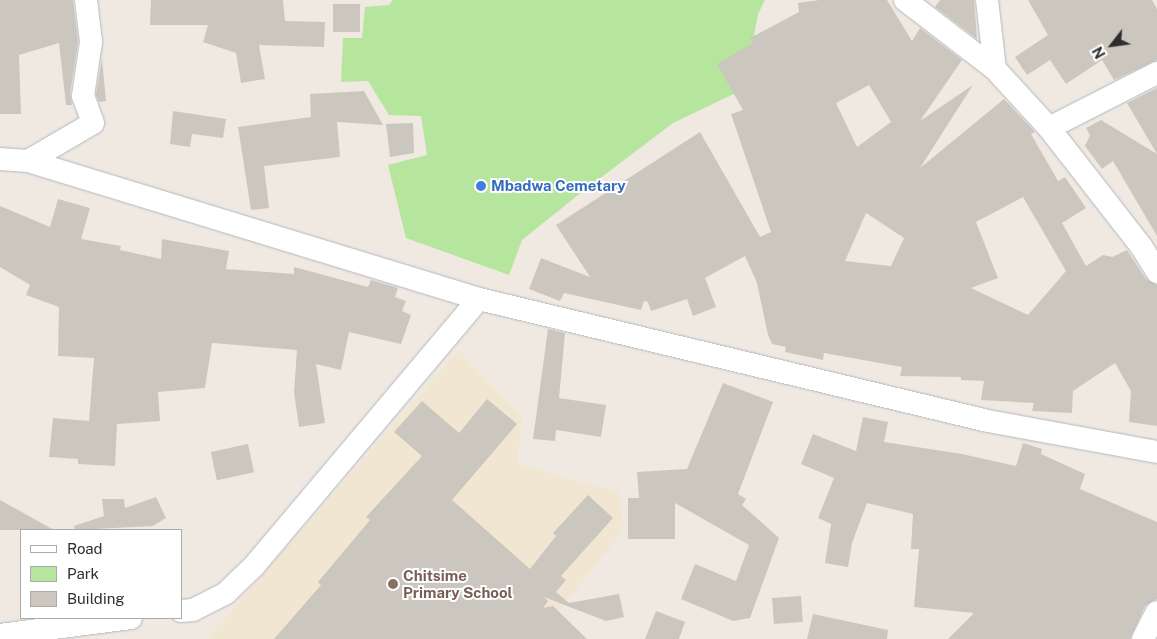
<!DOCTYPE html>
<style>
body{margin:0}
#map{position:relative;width:1157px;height:639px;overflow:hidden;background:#efe9e1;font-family:"Public Sans",sans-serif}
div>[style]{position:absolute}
.education>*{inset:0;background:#f0e6d1}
.green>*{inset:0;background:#b6e59e}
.building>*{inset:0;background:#cbc7bf;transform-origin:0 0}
.roads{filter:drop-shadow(0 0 1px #b4b7c1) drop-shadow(0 0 1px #b4b7c1)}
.street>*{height:22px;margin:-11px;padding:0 11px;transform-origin:11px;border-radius:11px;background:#fff}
.dots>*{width:14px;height:14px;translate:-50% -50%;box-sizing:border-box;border:2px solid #fff;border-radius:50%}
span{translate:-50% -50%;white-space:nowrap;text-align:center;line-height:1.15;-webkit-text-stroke:4px #fff;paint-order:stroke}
.shop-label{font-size:15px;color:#366cbe;font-weight:700}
.left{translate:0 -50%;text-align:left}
.education-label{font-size:15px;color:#785e54;font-weight:700}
.legend{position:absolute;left:20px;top:529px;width:162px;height:90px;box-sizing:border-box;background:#fff;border:1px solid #ababab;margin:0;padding:6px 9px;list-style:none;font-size:15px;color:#2e2e2e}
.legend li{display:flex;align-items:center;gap:10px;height:25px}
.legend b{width:25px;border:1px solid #ababab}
.north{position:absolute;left:1087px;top:20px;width:50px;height:50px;-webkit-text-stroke:4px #fff;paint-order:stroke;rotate:240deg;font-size:14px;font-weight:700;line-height:20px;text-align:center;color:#2e2e2e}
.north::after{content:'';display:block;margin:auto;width:18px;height:22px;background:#2e2e2e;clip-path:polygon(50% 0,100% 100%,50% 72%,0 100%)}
</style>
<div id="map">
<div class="education">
<i style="clip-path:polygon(458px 351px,522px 416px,517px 464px,618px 492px,624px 529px,537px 639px,207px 639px)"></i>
</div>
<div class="green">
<i style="clip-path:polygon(393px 0,765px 0,758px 14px,744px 89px,673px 123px,578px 195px,522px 240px,509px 275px,406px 238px,388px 165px,427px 155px,421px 116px,389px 115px,368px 81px,341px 82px,343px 38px,362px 38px,365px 7px,389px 5px)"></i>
</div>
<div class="building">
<i style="clip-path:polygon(0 0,73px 0,78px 42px,70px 94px,72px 105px,66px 105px,59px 43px,19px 55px,21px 114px,0 114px)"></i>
<i style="clip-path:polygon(151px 0,283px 0,285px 21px,325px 22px,324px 47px,259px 45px,265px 79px,241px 83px,236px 53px,203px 42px,208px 25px,150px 25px)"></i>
<i style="clip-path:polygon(evenodd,819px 0,887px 0,912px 41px,920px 28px,962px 60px,920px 121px,973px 85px,920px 168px,1004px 99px,1035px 132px,1031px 134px,1058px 181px,1065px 177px,1086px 208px,1062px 223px,1086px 266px,1103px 255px,1112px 257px,1127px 250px,1146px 279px,1157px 285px,1157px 426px,1129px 422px,1131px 391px,1115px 363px,1073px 391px,1072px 413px,1032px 411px,1034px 403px,981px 400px,984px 381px,961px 380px,961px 377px,900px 376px,902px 367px,824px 353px,823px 360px,785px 352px,786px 347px,772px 344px,768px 335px,757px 283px,745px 256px,705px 278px,716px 307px,693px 316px,687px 299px,651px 311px,648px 302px,644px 301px,641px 310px,564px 293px,560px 301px,529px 289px,541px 258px,590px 277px,556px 225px,700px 132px,760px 237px,771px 232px,731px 114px,743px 110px,717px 64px,753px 43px,750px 38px,799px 12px,798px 3px,819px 0,869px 85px,891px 122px,857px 147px,836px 103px,869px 85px,819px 0,1023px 197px,1066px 271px,1028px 315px,971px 288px,998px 278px,976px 222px,1023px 197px,819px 0,866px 213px,904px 238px,891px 266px,845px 261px,866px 213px)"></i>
<i style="clip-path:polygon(940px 0,974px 0,977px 39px,935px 7px)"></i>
<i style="clip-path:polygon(1028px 0,1152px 0,1157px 9px,1157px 60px,1114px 80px,1102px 60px,1066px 84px,1050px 60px,1027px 75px,1015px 57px,1048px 35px)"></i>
<i style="left:333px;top:4px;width:27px;height:28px"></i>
<i style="clip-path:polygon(102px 59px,106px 101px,99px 102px,96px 95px)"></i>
<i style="clip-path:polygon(1157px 88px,1157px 236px,1113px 161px,1102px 169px,1085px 146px,1090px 135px,1086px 128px,1101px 120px,1157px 154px,1127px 103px)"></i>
<i style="clip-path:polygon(364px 91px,383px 125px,337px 122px,340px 157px,264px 166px,269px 208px,251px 210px,238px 127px,311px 117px,310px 94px)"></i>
<i style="clip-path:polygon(173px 111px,226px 119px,223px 138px,192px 134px,190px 147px,170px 144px)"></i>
<i style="clip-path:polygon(413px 123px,414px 153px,390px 157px,386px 124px)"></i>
<i style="clip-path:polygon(58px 199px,90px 208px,81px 239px,121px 246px,120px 250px,161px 259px,162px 239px,229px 251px,226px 269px,294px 274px,294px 267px,368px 287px,371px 280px,398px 288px,395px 297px,406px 301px,402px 311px,411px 315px,401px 344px,349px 332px,341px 370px,316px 364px,325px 423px,299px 427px,294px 392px,297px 350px,212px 343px,205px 388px,158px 392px,160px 421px,117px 424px,115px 466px,78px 464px,78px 459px,49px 457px,53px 418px,89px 421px,94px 358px,58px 356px,59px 307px,26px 295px,30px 285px,0 267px,0 206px,50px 227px)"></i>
<i style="clip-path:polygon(548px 329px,565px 333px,559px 398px,606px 405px,601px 437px,556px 430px,555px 441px,533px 439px)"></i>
<i style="clip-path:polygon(723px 383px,773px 402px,738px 494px,746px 499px,742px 505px,779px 538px,750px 618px,733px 621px,681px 599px,695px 564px,736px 581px,749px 545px,675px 503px,675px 539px,628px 539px,628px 498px,639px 498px,637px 472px,687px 469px)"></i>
<i style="clip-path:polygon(487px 399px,517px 424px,452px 500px,530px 569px,556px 536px,553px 533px,588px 495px,613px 518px,561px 576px,566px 580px,556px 592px,569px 603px,619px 594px,624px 617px,606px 621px,544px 597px,548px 601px,543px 608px,553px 606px,587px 639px,274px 639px,321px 585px,318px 582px,370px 520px,366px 517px,422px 456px,394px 432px,422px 401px,459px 433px)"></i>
<i style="clip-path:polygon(863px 417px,888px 422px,884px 442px,962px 454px,1016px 466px,1023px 443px,1042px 449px,1041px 454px,1085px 474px,1080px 489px,1157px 522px,1157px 599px,1145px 606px,1130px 639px,948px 639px,974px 613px,914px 607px,919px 549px,911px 549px,913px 514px,867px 503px,852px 543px,848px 567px,825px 563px,831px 524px,818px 518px,834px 478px,801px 464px,813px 434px,856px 451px)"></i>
<i style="left:248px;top:444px;width:29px;height:38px;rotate:78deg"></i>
<i style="clip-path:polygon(156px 497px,166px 518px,153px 526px,75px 530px,74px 526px,104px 516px,102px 499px,124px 499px,125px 508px)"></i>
<i style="clip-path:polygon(0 500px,54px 530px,0 530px)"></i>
<i style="left:801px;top:596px;width:26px;height:29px;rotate:86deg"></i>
<i style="clip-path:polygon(656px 611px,685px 622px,679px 639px,645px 639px)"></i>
<i style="clip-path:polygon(813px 614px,888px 630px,887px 639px,807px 639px)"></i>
</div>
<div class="roads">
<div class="street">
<i style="left:905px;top:0;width:113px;rotate:37.5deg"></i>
<i style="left:995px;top:69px;width:80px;rotate:47.5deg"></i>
<i style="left:1049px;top:128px;width:150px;rotate:52.1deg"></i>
<i style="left:1141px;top:246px;width:31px;rotate:58deg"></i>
<i style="left:987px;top:0;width:69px;rotate:83.4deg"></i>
<i style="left:1049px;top:128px;width:121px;rotate:-27deg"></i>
<i style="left:0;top:159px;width:28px;rotate:4deg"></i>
<i style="left:28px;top:161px;width:472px;rotate:17deg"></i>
<i style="left:479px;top:299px;width:523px;rotate:13.48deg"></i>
<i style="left:988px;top:421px;width:172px;rotate:10.4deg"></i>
<i style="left:28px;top:161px;width:75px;rotate:-30.3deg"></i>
<i style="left:93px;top:123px;width:29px;rotate:-110deg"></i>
<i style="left:83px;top:96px;width:55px;rotate:-81.6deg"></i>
<i style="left:91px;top:42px;width:42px;rotate:-96.8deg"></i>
<i style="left:181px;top:611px;width:12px;rotate:-5deg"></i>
<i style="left:193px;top:610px;width:37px;rotate:-27deg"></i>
<i style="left:226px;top:593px;width:39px;rotate:-44deg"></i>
<i style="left:254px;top:566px;width:349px;rotate:-49.9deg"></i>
<i style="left:0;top:635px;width:132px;rotate:-7.4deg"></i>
<i style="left:1143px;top:639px;width:30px;rotate:-63deg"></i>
</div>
</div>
<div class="dots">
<i style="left:481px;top:186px;background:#3f7fe0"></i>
<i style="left:393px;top:584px;background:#8d6e63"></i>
</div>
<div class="shop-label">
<span class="left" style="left:491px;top:186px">Mbadwa Cemetary</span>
</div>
<div class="education-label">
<span class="left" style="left:403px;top:584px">Chitsime<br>Primary School</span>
</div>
<ul class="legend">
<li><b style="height:6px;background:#fff"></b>Road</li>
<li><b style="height:14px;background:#b6e59e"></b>Park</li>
<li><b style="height:14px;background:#cbc7bf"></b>Building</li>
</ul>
<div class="north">N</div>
</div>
